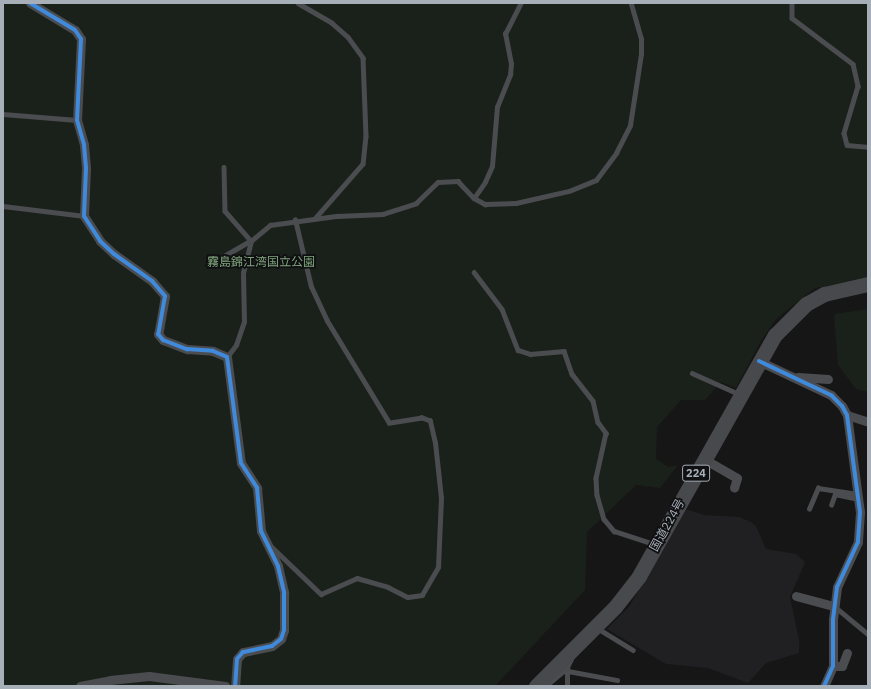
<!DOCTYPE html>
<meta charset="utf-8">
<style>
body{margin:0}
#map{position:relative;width:871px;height:689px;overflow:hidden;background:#161616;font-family:"IBM Plex Sans","Noto Sans JP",sans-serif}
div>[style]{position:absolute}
.built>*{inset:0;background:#202022}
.green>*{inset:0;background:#1a211a}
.service>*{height:4.5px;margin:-2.25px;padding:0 2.25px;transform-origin:2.25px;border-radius:2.25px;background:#4a4c4f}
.minor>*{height:9px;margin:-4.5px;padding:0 4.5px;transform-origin:4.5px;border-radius:4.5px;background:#4a4c4f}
.trunk>*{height:15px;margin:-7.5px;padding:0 7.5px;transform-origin:7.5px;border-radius:7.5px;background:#48494c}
.cycleway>*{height:4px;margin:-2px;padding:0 2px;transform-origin:2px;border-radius:2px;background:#408adc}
span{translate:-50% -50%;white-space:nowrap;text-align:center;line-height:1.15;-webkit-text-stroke:3.5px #101012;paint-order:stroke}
.shield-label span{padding:1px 3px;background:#101012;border:1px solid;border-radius:3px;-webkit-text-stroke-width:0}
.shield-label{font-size:11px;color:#a6aeb8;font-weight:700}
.park-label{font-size:12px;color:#7ea47c}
.street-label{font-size:12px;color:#a6aeb8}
.frame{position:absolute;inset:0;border:4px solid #a6aeb8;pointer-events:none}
</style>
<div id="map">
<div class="built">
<i style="clip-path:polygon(686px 509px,704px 515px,739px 517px,751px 522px,756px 526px,766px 549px,796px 554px,805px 562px,790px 597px,799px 640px,799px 653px,766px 663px,748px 683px,708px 668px,666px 664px,607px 629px,629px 607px)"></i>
</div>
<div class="green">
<i style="clip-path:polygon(3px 3px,868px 3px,868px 291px,832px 285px,815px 288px,776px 319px,762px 339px,736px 388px,721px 382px,705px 400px,681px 400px,657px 427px,656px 459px,668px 467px,678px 465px,660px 488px,636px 485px,587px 532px,585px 590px,495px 686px,3px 686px)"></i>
<i style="clip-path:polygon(868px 309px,868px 392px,856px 389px,838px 365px,834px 314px)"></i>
</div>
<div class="service">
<i style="left:298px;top:3px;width:39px;rotate:30deg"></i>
<i style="left:332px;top:23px;width:21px;rotate:41deg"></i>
<i style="left:348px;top:37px;width:26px;rotate:54deg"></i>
<i style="left:363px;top:58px;width:78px;rotate:87.8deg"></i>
<i style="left:366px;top:136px;width:28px;rotate:96deg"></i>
<i style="left:363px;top:164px;width:73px;rotate:131.1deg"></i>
<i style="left:792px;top:3px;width:15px;rotate:90deg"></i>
<i style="left:792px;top:18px;width:76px;rotate:37deg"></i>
<i style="left:853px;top:64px;width:23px;rotate:77deg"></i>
<i style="left:858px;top:86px;width:49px;rotate:106.6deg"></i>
<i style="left:844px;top:133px;width:12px;rotate:76deg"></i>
<i style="left:847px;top:145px;width:21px;rotate:5deg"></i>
<i style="left:3px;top:114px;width:74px;rotate:4.6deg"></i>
<i style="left:224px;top:167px;width:44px;rotate:88.7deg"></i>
<i style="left:225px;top:211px;width:40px;rotate:49deg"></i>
<i style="left:251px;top:241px;width:30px;rotate:150deg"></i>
<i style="left:474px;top:198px;width:19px;rotate:-55deg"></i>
<i style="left:485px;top:182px;width:17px;rotate:-66deg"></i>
<i style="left:492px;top:166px;width:59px;rotate:-85.2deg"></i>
<i style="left:497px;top:107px;width:35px;rotate:-68deg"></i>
<i style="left:510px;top:75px;width:11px;rotate:-85deg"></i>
<i style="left:511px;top:64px;width:31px;rotate:-101deg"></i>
<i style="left:505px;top:34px;width:35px;rotate:-63deg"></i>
<i style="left:3px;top:206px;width:82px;rotate:7deg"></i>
<i style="left:474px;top:272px;width:46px;rotate:52.9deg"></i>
<i style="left:502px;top:309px;width:44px;rotate:68.7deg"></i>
<i style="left:518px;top:350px;width:13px;rotate:18deg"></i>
<i style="left:530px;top:354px;width:34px;rotate:-5deg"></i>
<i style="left:564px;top:351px;width:24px;rotate:71deg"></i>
<i style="left:572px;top:374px;width:34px;rotate:52deg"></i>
<i style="left:593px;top:401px;width:22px;rotate:77deg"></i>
<i style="left:598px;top:422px;width:14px;rotate:54deg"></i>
<i style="left:606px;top:433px;width:46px;rotate:102.5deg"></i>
<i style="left:596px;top:478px;width:17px;rotate:87deg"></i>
<i style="left:597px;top:495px;width:25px;rotate:74deg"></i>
<i style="left:604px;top:519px;width:16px;rotate:50deg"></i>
<i style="left:614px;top:531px;width:42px;rotate:18deg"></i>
<i style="left:227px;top:357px;width:15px;rotate:-53deg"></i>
<i style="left:236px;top:345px;width:24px;rotate:-71deg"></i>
<i style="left:244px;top:322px;width:49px;rotate:-91.2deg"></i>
<i style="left:243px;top:273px;width:33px;rotate:-76deg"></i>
<i style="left:251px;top:241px;width:25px;rotate:-40deg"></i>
<i style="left:270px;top:225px;width:68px;rotate:-7.7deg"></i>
<i style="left:337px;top:216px;width:46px;rotate:-2.5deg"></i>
<i style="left:383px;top:214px;width:35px;rotate:-18deg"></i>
<i style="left:416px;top:203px;width:30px;rotate:-44deg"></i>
<i style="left:438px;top:182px;width:20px;rotate:-3deg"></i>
<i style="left:458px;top:181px;width:23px;rotate:47deg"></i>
<i style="left:474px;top:198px;width:13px;rotate:29deg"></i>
<i style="left:485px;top:204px;width:31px;rotate:-2deg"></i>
<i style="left:516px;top:203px;width:54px;rotate:-12.8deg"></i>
<i style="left:569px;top:191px;width:29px;rotate:-22deg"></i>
<i style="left:596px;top:180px;width:34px;rotate:-53deg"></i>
<i style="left:616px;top:153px;width:31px;rotate:-63deg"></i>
<i style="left:630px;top:125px;width:72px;rotate:-81.2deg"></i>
<i style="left:641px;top:54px;width:15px;rotate:-90deg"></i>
<i style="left:641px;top:39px;width:37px;rotate:-106deg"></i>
<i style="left:692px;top:373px;width:51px;rotate:24.1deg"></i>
<i style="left:831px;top:505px;width:12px;rotate:-70deg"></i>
<i style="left:835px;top:494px;width:25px;rotate:12deg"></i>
<i style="left:809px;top:509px;width:23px;rotate:-67deg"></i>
<i style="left:818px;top:488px;width:40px;rotate:8.5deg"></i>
<i style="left:270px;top:545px;width:71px;rotate:43.9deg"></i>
<i style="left:321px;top:594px;width:39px;rotate:-24deg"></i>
<i style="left:357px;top:578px;width:32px;rotate:16deg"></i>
<i style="left:388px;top:587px;width:22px;rotate:27deg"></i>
<i style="left:408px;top:597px;width:14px;rotate:-8deg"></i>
<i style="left:422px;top:595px;width:32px;rotate:-60deg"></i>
<i style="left:438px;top:567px;width:69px;rotate:-87.5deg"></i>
<i style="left:441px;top:498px;width:55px;rotate:-96.2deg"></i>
<i style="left:435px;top:443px;width:23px;rotate:-103deg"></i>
<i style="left:430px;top:421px;width:9px;rotate:-159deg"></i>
<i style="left:422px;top:418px;width:33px;rotate:171deg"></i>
<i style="left:389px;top:423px;width:119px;rotate:-121.3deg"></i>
<i style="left:327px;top:321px;width:38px;rotate:-115deg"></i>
<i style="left:311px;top:287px;width:69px;rotate:-103.4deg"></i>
<i style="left:834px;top:606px;width:44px;rotate:39.5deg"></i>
<i style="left:597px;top:628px;width:42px;rotate:31.4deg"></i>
<i style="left:568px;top:671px;width:50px;rotate:10.4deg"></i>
<i style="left:548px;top:684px;width:25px;rotate:-40deg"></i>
<i style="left:567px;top:686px;width:19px;rotate:-90deg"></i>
<i style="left:567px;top:667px;width:9px;rotate:-63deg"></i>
</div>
<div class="minor">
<i style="left:30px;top:3px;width:52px;rotate:31deg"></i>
<i style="left:75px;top:30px;width:11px;rotate:56deg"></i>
<i style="left:81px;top:39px;width:81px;rotate:92.8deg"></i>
<i style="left:77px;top:120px;width:26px;rotate:74deg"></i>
<i style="left:84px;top:145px;width:23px;rotate:85deg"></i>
<i style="left:86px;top:168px;width:48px;rotate:92.4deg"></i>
<i style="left:84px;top:216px;width:30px;rotate:57deg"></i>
<i style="left:100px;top:241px;width:19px;rotate:43deg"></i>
<i style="left:114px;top:254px;width:47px;rotate:35.4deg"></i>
<i style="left:152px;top:281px;width:20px;rotate:49deg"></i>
<i style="left:165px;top:296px;width:39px;rotate:100deg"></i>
<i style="left:158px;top:334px;width:8px;rotate:50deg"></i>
<i style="left:163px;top:340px;width:26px;rotate:21deg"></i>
<i style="left:187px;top:349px;width:26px;rotate:4deg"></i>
<i style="left:213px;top:351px;width:15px;rotate:23deg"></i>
<i style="left:227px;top:357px;width:107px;rotate:82.5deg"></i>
<i style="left:241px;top:463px;width:30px;rotate:57deg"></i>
<i style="left:257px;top:488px;width:43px;rotate:84.7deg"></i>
<i style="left:261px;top:531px;width:39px;rotate:64deg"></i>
<i style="left:278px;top:566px;width:28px;rotate:77deg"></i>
<i style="left:284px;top:593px;width:37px;rotate:90deg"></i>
<i style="left:284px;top:630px;width:9px;rotate:108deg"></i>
<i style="left:281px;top:639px;width:11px;rotate:142deg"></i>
<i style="left:272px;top:646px;width:30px;rotate:168deg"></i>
<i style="left:243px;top:652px;width:9px;rotate:131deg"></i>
<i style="left:237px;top:659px;width:27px;rotate:94deg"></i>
<i style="left:759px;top:361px;width:80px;rotate:25.3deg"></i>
<i style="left:831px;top:395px;width:16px;rotate:45deg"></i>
<i style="left:842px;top:406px;width:10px;rotate:61deg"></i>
<i style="left:847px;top:415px;width:98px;rotate:82.4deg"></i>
<i style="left:860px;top:512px;width:30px;rotate:94deg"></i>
<i style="left:858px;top:542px;width:50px;rotate:115deg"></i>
<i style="left:837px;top:587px;width:33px;rotate:97deg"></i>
<i style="left:833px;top:620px;width:46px;rotate:90deg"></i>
<i style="left:833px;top:666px;width:22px;rotate:114deg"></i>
<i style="left:798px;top:377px;width:30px;rotate:4deg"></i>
<i style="left:847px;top:415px;width:22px;rotate:18deg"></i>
<i style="left:704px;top:459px;width:38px;rotate:30deg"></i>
<i style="left:737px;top:478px;width:10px;rotate:107deg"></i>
<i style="left:796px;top:596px;width:39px;rotate:15deg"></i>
<i style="left:833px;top:666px;width:9px"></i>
<i style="left:842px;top:666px;width:14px;rotate:-69deg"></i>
<i style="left:80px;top:686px;width:31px;rotate:-11deg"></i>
<i style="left:110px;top:680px;width:39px;rotate:-6deg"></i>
<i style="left:149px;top:676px;width:77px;rotate:7.5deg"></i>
</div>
<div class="trunk">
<i style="left:536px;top:686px;width:112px;rotate:-45deg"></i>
<i style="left:615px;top:607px;width:39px;rotate:-52deg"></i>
<i style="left:639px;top:576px;width:277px;rotate:-60.6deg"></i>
<i style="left:775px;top:335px;width:44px;rotate:-45deg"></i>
<i style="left:806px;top:304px;width:21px;rotate:-29deg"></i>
<i style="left:824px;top:294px;width:45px;rotate:-12.8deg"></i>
</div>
<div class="cycleway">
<i style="left:30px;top:3px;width:52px;rotate:31deg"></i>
<i style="left:75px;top:30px;width:11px;rotate:56deg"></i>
<i style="left:81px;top:39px;width:81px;rotate:92.8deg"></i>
<i style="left:77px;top:120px;width:26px;rotate:74deg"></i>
<i style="left:84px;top:145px;width:23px;rotate:85deg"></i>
<i style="left:86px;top:168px;width:48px;rotate:92.4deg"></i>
<i style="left:84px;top:216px;width:30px;rotate:57deg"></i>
<i style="left:100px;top:241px;width:19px;rotate:43deg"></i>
<i style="left:114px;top:254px;width:47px;rotate:35.4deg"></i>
<i style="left:152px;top:281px;width:20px;rotate:49deg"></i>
<i style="left:165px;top:296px;width:39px;rotate:100deg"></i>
<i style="left:158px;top:334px;width:8px;rotate:50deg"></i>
<i style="left:163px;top:340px;width:26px;rotate:21deg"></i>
<i style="left:187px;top:349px;width:26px;rotate:4deg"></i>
<i style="left:213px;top:351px;width:15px;rotate:23deg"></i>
<i style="left:227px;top:357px;width:107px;rotate:82.5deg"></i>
<i style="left:241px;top:463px;width:30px;rotate:57deg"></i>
<i style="left:257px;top:488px;width:43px;rotate:84.7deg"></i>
<i style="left:261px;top:531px;width:39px;rotate:64deg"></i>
<i style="left:278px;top:566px;width:28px;rotate:77deg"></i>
<i style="left:284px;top:593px;width:37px;rotate:90deg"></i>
<i style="left:284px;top:630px;width:9px;rotate:108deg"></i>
<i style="left:281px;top:639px;width:11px;rotate:142deg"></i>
<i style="left:272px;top:646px;width:30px;rotate:168deg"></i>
<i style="left:243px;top:652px;width:9px;rotate:131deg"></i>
<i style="left:237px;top:659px;width:27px;rotate:94deg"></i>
<i style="left:759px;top:361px;width:80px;rotate:25.3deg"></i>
<i style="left:831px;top:395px;width:16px;rotate:45deg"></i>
<i style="left:842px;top:406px;width:10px;rotate:61deg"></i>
<i style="left:847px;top:415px;width:98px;rotate:82.4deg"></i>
<i style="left:860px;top:512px;width:30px;rotate:94deg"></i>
<i style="left:858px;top:542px;width:50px;rotate:115deg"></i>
<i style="left:837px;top:587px;width:33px;rotate:97deg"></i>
<i style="left:833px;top:620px;width:46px;rotate:90deg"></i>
<i style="left:833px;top:666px;width:22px;rotate:114deg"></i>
</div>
<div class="shield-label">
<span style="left:696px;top:473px">224</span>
</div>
<div class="park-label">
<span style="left:261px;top:262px">霧島錦江湾国立公園</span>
</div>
<div class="street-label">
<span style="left:667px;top:525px;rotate:-61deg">国道224号</span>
</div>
<div class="frame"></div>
</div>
